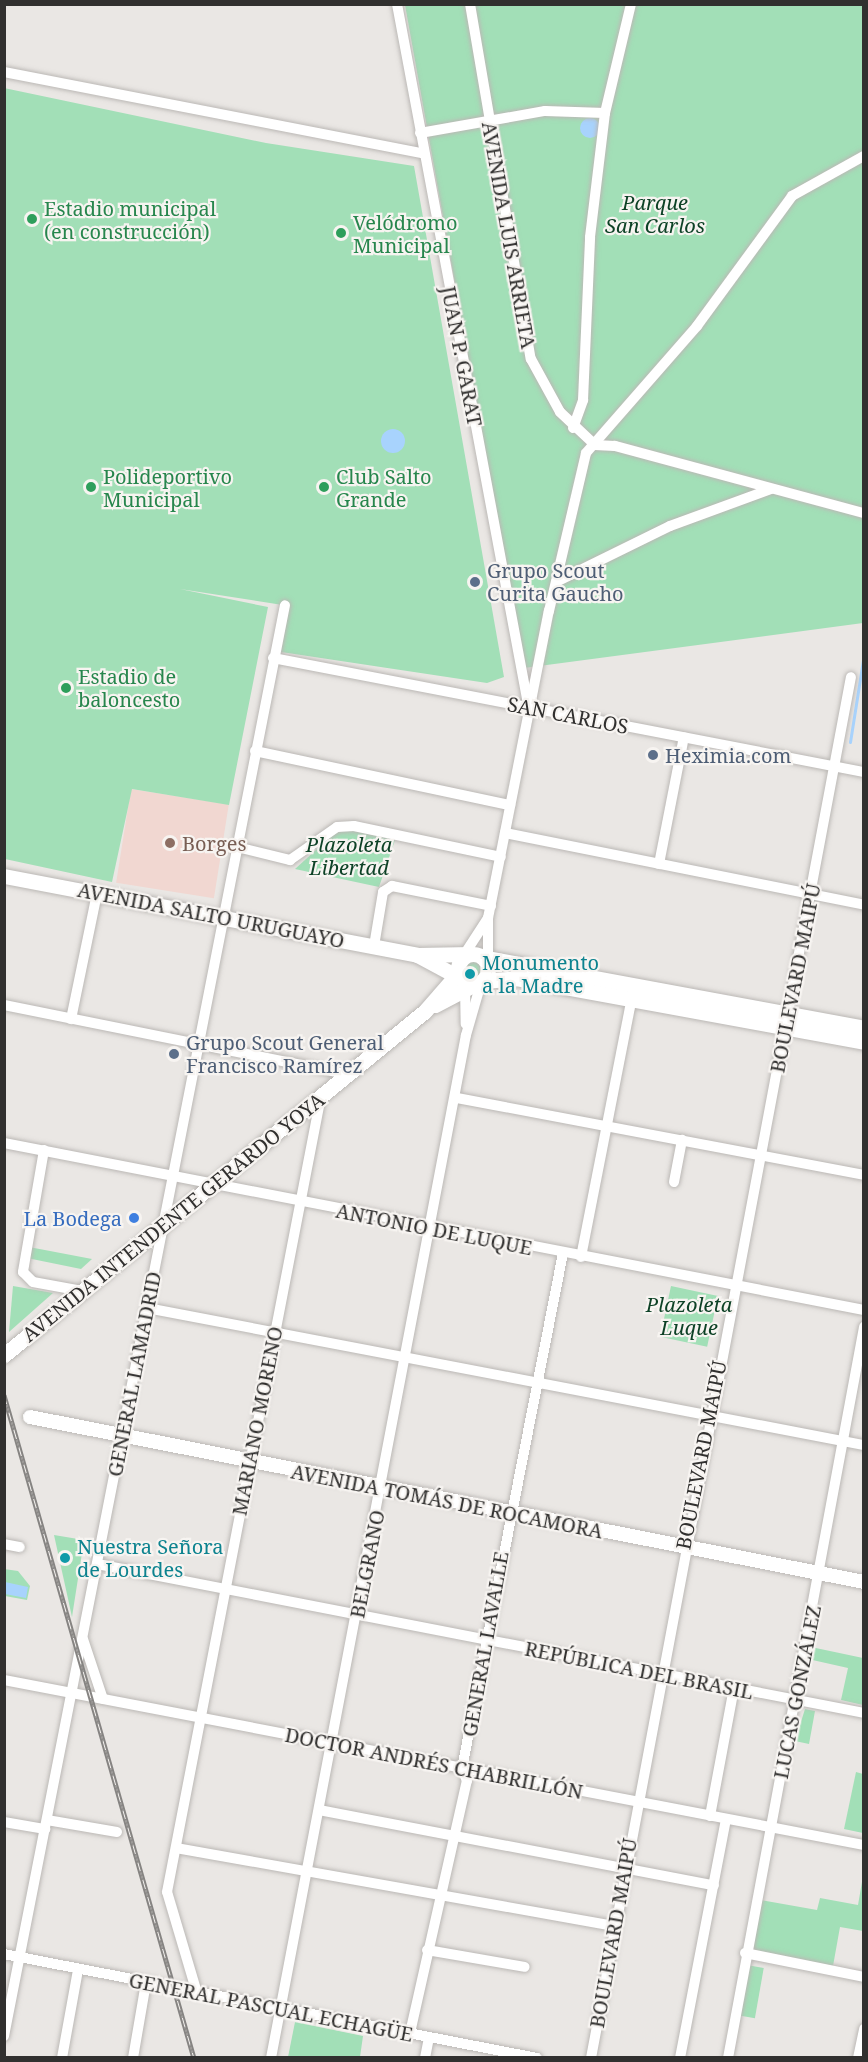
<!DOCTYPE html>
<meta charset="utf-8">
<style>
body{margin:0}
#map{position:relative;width:868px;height:2062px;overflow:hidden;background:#eae7e4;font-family:"Noto Serif",serif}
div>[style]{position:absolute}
.education>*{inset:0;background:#f1d7d1;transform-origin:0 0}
.green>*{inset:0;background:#a2dfb7;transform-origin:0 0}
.round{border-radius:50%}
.water>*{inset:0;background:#a8d3fd}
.stream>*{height:3px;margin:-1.5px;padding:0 1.5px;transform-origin:1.5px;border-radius:1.5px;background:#a8d3fd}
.roads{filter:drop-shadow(0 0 2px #bbb8b5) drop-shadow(0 0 2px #bbb8b5)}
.minor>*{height:10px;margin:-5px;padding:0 5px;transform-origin:5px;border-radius:5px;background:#fff}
.tertiary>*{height:14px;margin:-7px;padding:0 7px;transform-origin:7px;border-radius:7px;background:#fff}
.secondary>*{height:15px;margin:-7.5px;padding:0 7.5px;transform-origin:7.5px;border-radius:7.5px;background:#fff}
.secondary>.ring{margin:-7.5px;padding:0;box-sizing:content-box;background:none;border:15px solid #fff;border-radius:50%}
.rail>*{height:5px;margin-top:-2.5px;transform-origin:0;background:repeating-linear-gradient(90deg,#f7f4f1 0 9px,#868482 0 18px);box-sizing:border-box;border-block:2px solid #868482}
.dots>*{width:16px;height:16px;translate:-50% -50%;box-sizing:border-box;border:3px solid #f7f4f1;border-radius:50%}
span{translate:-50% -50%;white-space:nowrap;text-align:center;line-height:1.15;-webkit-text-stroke:4.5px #f7f4f1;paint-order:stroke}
.park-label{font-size:20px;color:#0d4226;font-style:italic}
.leisure-label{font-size:20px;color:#27864d}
.left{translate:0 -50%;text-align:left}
.street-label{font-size:20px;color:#31302f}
.service-label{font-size:20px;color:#4e5e75}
.education-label{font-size:20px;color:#785e54}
.culture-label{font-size:20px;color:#0d838f}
.shop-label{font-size:20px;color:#366cbe}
.right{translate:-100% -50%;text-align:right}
.frame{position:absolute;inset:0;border:6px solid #31302f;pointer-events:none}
</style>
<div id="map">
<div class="education">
<i style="left:131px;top:789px;width:99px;height:95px;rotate:9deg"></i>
</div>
<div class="green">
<i style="clip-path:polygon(405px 5px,863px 5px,863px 623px,524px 668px)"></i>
<i style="clip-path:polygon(4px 88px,266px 143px,414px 166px,504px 677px,487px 683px,281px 652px,289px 606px,180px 589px,268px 607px,229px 805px,132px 789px,112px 882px,5px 859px)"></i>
<i style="clip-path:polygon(340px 828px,395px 840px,379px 887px,295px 869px)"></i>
<i class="round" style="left:464px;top:959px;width:20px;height:20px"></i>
<i style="clip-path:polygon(29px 1247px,92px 1259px,81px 1269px,27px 1258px)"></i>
<i style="clip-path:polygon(13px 1286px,53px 1293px,9px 1332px)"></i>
<i style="left:671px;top:1286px;width:48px;height:52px;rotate:12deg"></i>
<i style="clip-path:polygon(54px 1535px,84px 1540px,72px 1617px)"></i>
<i style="clip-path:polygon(4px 1569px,18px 1571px,30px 1586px,27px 1600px,5px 1596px)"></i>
<i style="clip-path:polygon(811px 1647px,863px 1658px,863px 1705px,841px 1700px,848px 1668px,808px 1659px)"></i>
<i style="clip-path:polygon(805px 1709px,815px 1711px,809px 1744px,795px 1741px)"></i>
<i style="clip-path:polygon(856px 1772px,863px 1774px,863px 1833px,844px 1829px)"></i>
<i style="clip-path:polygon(863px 1876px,863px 1931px,840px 1927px,833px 1966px,751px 1950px,761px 1900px,817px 1910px,820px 1898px,858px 1905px)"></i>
<i style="left:747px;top:1965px;width:17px;height:51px;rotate:10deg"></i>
<i style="clip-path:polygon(295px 2022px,363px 2036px,360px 2057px,288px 2057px)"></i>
</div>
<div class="water">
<i class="round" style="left:580px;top:118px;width:20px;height:20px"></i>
<i class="round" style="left:381px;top:429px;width:24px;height:24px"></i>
<i style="clip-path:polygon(5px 1582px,28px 1587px,26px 1598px,5px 1594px)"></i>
</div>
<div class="stream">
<i style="left:850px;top:742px;width:89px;rotate:-81deg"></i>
</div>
<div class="roads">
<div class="minor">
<i style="left:397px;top:4px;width:712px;rotate:79.4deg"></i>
<i style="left:470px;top:4px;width:360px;rotate:80.3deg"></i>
<i style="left:531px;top:359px;width:60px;rotate:61.3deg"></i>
<i style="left:560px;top:412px;width:48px;rotate:43.3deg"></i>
<i style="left:4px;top:72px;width:428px;rotate:11deg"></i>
<i style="left:420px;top:133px;width:127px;rotate:-10deg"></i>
<i style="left:545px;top:111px;width:60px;rotate:1.9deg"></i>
<i style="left:573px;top:428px;width:30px;rotate:-70deg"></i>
<i style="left:583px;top:400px;width:163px;rotate:-87.5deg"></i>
<i style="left:590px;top:237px;width:125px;rotate:-83.1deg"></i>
<i style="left:605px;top:113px;width:112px;rotate:-76.6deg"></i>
<i style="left:595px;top:445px;width:20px;rotate:3deg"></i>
<i style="left:615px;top:446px;width:258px;rotate:15.1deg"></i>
<i style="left:556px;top:582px;width:127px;rotate:-26.2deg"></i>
<i style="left:670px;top:526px;width:108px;rotate:-20.1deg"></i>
<i style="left:273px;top:658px;width:602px;rotate:10.92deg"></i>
<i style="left:255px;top:751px;width:261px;rotate:12deg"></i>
<i style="left:505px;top:833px;width:366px;rotate:11.3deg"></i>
<i style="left:237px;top:847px;width:55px;rotate:13.8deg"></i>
<i style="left:290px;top:860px;width:57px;rotate:-35.1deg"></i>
<i style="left:337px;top:827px;width:17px;rotate:-3deg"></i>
<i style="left:354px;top:826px;width:150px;rotate:11.9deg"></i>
<i style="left:659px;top:864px;width:129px;rotate:-78.9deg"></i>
<i style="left:374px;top:946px;width:55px;rotate:-80.5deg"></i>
<i style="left:383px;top:892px;width:11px;rotate:-34deg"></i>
<i style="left:392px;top:886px;width:101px;rotate:11.4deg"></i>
<i style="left:462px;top:958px;width:48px;rotate:-57deg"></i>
<i style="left:488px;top:966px;width:48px;rotate:-90deg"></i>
<i style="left:488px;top:918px;width:313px;rotate:-78.8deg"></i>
<i style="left:549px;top:611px;width:162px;rotate:-76.8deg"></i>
<i style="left:586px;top:453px;width:169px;rotate:-48.8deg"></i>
<i style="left:697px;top:326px;width:161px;rotate:-53.8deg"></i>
<i style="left:792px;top:196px;width:82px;rotate:-29.1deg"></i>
<i style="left:465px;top:985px;width:39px;rotate:89deg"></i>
<i style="left:4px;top:1005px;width:350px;rotate:11.4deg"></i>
<i style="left:71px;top:1019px;width:128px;rotate:-78.3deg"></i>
<i style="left:457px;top:1098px;width:414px;rotate:10.7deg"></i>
<i style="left:4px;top:1143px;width:876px;rotate:10.99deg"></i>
<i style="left:44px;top:1150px;width:124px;rotate:99.8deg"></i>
<i style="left:23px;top:1272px;width:14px;rotate:45deg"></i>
<i style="left:33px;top:1282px;width:50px;rotate:10.4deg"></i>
<i style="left:674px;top:1182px;width:43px;rotate:-79.2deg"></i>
<i style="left:581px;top:1257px;width:269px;rotate:-78.9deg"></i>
<i style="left:147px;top:1308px;width:730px;rotate:10.82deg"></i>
<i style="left:4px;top:1544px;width:16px;rotate:11deg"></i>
<i style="left:97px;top:1564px;width:781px;rotate:10.99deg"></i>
<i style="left:83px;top:1639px;width:63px;rotate:71.6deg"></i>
<i style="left:4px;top:1680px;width:876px;rotate:10.86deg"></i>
<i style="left:319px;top:1810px;width:402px;rotate:10.8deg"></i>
<i style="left:710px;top:1816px;width:130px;rotate:-79.4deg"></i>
<i style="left:47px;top:1820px;width:71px;rotate:9.7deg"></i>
<i style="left:4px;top:1822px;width:42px;rotate:9.7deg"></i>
<i style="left:176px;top:1848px;width:445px;rotate:10.1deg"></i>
<i style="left:427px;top:1950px;width:99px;rotate:9.8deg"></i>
<i style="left:745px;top:1953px;width:121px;rotate:11.4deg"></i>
<i style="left:4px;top:1954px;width:543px;rotate:11.04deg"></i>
<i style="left:197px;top:1993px;width:105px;rotate:-106.5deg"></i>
<i style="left:167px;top:1892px;width:811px;rotate:-79.05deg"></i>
<i style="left:410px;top:2033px;width:258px;rotate:-77.3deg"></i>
<i style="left:467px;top:1781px;width:14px;rotate:-111deg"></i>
<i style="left:462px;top:1768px;width:525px;rotate:-78.9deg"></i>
<i style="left:4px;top:2036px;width:1458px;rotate:-78.89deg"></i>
<i style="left:62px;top:2058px;width:89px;rotate:-79.7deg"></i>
<i style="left:133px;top:2058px;width:76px;rotate:-80.2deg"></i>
<i style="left:271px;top:2058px;width:1041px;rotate:-79.21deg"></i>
<i style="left:466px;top:1035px;width:54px;rotate:-73.9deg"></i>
<i style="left:425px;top:2058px;width:21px;rotate:-79deg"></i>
<i style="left:591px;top:2058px;width:1405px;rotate:-79.34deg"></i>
<i style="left:680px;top:2058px;width:243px;rotate:-79.1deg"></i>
<i style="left:728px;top:2058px;width:744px;rotate:-79.46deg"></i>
<i style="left:858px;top:2058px;width:30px;rotate:-78deg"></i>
</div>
<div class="tertiary">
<i style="left:30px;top:1417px;width:850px;rotate:11.19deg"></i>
</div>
<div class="secondary">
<i style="left:4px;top:876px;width:420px;rotate:10.8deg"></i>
<i style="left:417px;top:955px;width:54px;rotate:-1.1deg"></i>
<i class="ring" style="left:458px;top:954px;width:15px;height:15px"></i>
<i style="left:419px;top:956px;width:49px;rotate:28.1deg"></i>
<i style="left:482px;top:957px;width:389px;rotate:10.5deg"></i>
<i style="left:484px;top:981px;width:32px;rotate:-5deg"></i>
<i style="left:516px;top:978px;width:354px;rotate:10.4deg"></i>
<i style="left:435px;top:1005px;width:45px;rotate:-27.7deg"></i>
<i style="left:4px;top:1355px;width:544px;rotate:-39.25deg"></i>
<i style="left:425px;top:1011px;width:50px;rotate:-49deg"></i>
</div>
</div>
<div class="rail">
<i style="left:4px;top:1395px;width:690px;rotate:74.01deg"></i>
</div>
<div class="dots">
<i style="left:32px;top:219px;background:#2e9e5b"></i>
<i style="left:341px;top:233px;background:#2e9e5b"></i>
<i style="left:91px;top:487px;background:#2e9e5b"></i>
<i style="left:324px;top:487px;background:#2e9e5b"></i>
<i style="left:475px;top:582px;background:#5c6f8a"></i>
<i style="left:66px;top:688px;background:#2e9e5b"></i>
<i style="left:653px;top:755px;background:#5c6f8a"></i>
<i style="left:170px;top:843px;background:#8d6e63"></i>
<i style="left:470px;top:974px;background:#0f9aa8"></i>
<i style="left:174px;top:1054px;background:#5c6f8a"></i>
<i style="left:134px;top:1218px;background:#3f7fe0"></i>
<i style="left:65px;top:1558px;background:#0f9aa8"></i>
</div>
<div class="park-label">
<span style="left:655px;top:214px">Parque<br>San Carlos</span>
<span style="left:349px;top:856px">Plazoleta<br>Libertad</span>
<span style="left:689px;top:1316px">Plazoleta<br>Luque</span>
</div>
<div class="leisure-label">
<span class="left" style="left:44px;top:220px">Estadio municipal<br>(en construcción)</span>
<span class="left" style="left:353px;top:234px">Velódromo<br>Municipal</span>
<span class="left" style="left:103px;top:488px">Polideportivo<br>Municipal</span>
<span class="left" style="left:336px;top:488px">Club Salto<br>Grande</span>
<span class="left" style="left:78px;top:688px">Estadio de<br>baloncesto</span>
</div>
<div class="street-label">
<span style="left:509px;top:235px;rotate:80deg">AVENIDA LUIS ARRIETA</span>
<span style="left:462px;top:356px;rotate:79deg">JUAN P. GARAT</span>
<span style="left:568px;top:715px;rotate:11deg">SAN CARLOS</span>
<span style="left:211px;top:915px;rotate:11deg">AVENIDA SALTO URUGUAYO</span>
<span style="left:795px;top:978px;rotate:-79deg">BOULEVARD MAIPÚ</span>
<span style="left:173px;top:1217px;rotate:-39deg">AVENIDA INTENDENTE GERARDO YOYA</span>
<span style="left:434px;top:1229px;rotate:11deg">ANTONIO DE LUQUE</span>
<span style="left:134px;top:1374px;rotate:-79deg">GENERAL LAMADRID</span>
<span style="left:257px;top:1421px;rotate:-79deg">MARIANO MORENO</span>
<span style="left:701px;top:1455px;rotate:-79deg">BOULEVARD MAIPÚ</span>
<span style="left:447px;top:1501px;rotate:11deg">AVENIDA TOMÁS DE ROCAMORA</span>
<span style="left:367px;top:1564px;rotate:-79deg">BELGRANO</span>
<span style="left:485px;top:1644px;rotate:-80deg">GENERAL LAVALLE</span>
<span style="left:639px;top:1670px;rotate:11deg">REPÚBLICA DEL BRASIL</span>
<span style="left:797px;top:1692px;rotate:-79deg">LUCAS GONZÁLEZ</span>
<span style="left:434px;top:1763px;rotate:11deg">DOCTOR ANDRÉS CHABRILLÓN</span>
<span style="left:613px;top:1933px;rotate:-80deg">BOULEVARD MAIPÚ</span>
<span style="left:271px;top:2007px;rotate:11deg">GENERAL PASCUAL ECHAGÜE</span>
</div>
<div class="service-label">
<span class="left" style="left:487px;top:582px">Grupo Scout<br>Curita Gaucho</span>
<span class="left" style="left:665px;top:755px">Heximia.com</span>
<span class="left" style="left:186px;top:1054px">Grupo Scout General<br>Francisco Ramírez</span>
</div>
<div class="education-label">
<span class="left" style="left:182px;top:843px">Borges</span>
</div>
<div class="culture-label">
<span class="left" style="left:482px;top:974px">Monumento<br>a la Madre</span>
<span class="left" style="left:77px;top:1558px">Nuestra Señora<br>de Lourdes</span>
</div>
<div class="shop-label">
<span class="right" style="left:122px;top:1218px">La Bodega</span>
</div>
<div class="frame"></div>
</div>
